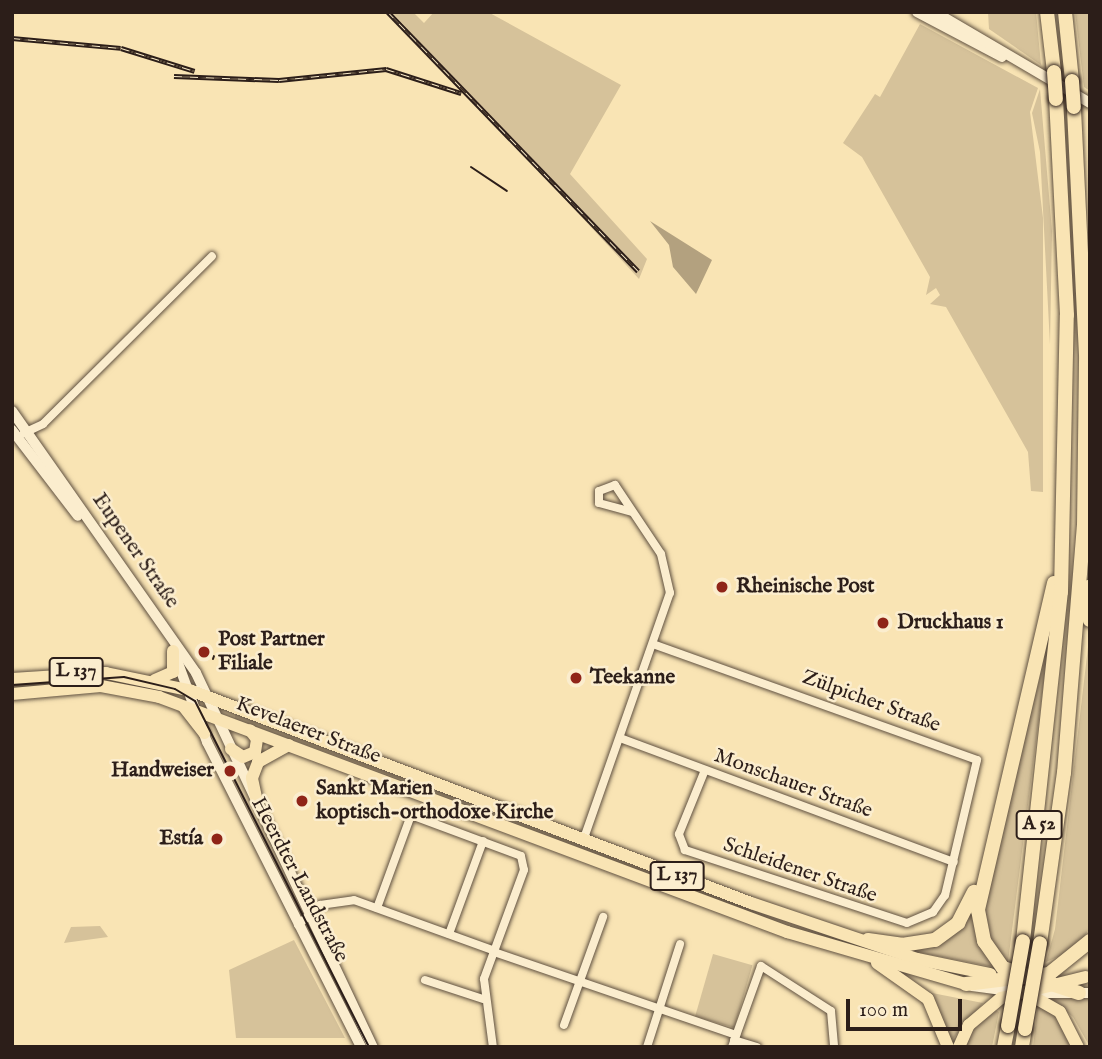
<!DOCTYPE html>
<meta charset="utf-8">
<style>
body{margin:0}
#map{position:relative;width:1102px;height:1059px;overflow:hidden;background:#f9e4b4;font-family:"IM FELL English",serif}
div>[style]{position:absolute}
.green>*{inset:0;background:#d6c29a;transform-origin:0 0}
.water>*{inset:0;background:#b3a17f}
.roads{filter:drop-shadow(0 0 2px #5f5040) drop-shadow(0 0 2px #5f5040)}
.minor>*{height:8px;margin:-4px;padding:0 4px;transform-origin:4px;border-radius:4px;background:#fbedce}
.tertiary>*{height:10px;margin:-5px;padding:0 5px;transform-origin:5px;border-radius:5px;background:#fbedce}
.secondary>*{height:10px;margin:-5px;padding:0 5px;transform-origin:5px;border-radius:5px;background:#fbedce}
.primary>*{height:12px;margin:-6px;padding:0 6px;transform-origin:6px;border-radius:6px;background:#f9e4b4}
.trunk>*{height:12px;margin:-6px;padding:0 6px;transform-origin:6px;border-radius:6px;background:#f9e4b4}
.motorway>*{height:14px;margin:-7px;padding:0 7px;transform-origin:7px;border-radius:7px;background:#f9e4b4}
.tram>*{height:2px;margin:-1px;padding:0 1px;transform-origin:1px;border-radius:1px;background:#2c1e19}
.rail>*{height:5px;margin-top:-2.5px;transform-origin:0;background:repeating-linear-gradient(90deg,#fbedce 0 8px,#2c1e19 0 16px);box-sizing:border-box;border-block:2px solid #2c1e19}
.bridges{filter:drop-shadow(0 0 2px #2c1e19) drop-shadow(0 0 2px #2c1e19)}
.motorway-bridge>*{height:14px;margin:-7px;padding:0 7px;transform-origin:7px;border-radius:7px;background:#f9e4b4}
.dots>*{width:19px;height:19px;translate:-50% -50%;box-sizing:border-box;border:4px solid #fbedce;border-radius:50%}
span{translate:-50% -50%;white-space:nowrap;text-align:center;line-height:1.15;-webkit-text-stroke:5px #fbedce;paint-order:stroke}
.shield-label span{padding:2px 5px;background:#fbedce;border:2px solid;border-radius:5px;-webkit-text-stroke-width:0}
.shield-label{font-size:19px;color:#2c1e19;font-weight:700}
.street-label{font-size:21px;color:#2c1e19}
.poi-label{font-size:21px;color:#2c1e19;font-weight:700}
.left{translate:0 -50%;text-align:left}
.right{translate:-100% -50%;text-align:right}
.frame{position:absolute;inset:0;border:14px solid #2c1e19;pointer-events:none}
.scale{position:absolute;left:846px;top:999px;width:116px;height:32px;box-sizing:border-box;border:4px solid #2c1e19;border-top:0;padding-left:9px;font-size:21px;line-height:24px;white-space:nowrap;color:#2c1e19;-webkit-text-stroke:5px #fbedce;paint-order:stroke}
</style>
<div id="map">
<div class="green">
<i style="clip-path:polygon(392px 12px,413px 12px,424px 23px,434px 12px,488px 12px,621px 85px,570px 174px,647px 259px,639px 279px)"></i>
<i style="clip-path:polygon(988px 12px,1036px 12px,1041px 65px,989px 29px)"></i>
<i style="clip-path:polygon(1075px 12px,1090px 12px,1090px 91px,1084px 87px)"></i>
<i style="clip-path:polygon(920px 24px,1038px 88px,1030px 112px,1043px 218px,1043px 492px,1031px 491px,1028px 452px,946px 307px,930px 304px,940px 295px,936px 288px,926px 295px,930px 277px,862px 157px,843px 143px,875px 94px,880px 97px)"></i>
<i style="clip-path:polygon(1040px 89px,1052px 231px,1050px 345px,1040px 152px,1032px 113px)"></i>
<i style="clip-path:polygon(1048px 647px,1008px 962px,1001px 961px,987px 939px,984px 888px)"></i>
<i style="clip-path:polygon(1088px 647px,1090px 927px,1078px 948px,1046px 962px,1055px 929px)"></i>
<i style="clip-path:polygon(235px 714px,516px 819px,516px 821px,235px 719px)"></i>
<i style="clip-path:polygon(970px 912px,980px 946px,999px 968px,911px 951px)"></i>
<i style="clip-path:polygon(100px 926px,108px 937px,64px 943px,71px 927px)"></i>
<i style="clip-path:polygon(294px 940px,345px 1038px,236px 1038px,229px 970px)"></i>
<i style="left:713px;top:954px;width:41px;height:65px;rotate:16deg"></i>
<i style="clip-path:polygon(927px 992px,983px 1003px,951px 1041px)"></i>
<i style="clip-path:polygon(1049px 997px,1090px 998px,1090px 1047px,1073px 1017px)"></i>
<i style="clip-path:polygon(1038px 1003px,1055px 1016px,1072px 1047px,1033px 1047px)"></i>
<i style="clip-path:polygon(994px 1009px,999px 1012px,992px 1047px,963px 1047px,972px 1028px)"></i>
</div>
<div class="water">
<i style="clip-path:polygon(650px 221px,712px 260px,696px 294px,673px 267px,669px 245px)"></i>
</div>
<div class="roads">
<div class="minor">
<i style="left:24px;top:433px;width:21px;rotate:-25deg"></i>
<i style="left:43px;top:424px;width:238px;rotate:-44.8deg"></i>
<i style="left:653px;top:644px;width:344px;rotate:19.7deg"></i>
<i style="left:977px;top:760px;width:139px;rotate:103.3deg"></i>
<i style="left:945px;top:895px;width:21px;rotate:125deg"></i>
<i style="left:933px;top:912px;width:28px;rotate:157deg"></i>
<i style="left:907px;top:923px;width:234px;rotate:-161.8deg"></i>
<i style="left:685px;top:850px;width:17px;rotate:-111deg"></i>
<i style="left:679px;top:834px;width:69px;rotate:-67.9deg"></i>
<i style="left:620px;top:738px;width:356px;rotate:20.4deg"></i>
<i style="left:583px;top:841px;width:263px;rotate:-70.7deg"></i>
<i style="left:670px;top:593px;width:40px;rotate:-103deg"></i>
<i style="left:661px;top:554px;width:83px;rotate:-123.7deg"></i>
<i style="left:615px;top:485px;width:17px;rotate:159deg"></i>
<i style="left:599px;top:491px;width:12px;rotate:90deg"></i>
<i style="left:599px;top:503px;width:34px;rotate:15deg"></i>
<i style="left:377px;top:908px;width:99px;rotate:-69.9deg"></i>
<i style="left:411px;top:815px;width:117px;rotate:20.4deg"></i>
<i style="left:521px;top:856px;width:14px;rotate:78deg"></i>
<i style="left:524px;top:870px;width:116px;rotate:110.2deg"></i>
<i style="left:484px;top:979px;width:69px;rotate:82.5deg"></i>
<i style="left:298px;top:925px;width:30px;rotate:-42deg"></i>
<i style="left:320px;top:905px;width:34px;rotate:-8deg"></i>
<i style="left:354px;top:900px;width:150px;rotate:19.9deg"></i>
<i style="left:449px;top:934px;width:99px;rotate:-69.9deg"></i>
<i style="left:494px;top:952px;width:256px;rotate:18.9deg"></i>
<i style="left:425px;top:980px;width:61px;rotate:18.1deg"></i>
<i style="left:564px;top:1025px;width:115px;rotate:-70.1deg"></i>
<i style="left:734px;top:1040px;width:24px;rotate:17deg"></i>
<i style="left:647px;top:1047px;width:108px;rotate:-72.2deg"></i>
<i style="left:732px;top:1047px;width:86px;rotate:-70.3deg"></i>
<i style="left:761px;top:966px;width:83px;rotate:32.7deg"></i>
<i style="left:831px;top:1011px;width:36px;rotate:85deg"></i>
</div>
<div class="tertiary">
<i style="left:917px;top:12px;width:96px;rotate:27.9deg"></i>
<i style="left:935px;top:12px;width:180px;rotate:30.4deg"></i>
</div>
<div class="secondary">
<i style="left:12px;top:411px;width:320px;rotate:54.9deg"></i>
<i style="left:196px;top:673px;width:414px;rotate:64.7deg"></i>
<i style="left:12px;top:430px;width:108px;rotate:52.5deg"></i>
<i style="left:174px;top:652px;width:96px;rotate:69.9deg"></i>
<i style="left:207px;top:742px;width:342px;rotate:63.2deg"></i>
<i style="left:972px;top:986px;width:46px;rotate:7.4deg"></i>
<i style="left:1034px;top:993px;width:56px"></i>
</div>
<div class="primary">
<i style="left:12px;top:679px;width:94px;rotate:-3.7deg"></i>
<i style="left:106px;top:673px;width:88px;rotate:11.8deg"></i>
<i style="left:192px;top:691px;width:598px;rotate:20.77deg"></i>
<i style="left:751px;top:903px;width:175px;rotate:18.6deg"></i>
<i style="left:917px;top:959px;width:75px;rotate:11.6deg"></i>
<i style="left:155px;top:680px;width:20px;rotate:-24deg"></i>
<i style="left:173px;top:672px;width:21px;rotate:-90deg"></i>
<i style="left:12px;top:694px;width:89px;rotate:-5.1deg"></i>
<i style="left:101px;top:686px;width:59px;rotate:10.7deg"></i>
<i style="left:159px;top:697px;width:671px;rotate:20.52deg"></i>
<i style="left:787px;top:932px;width:186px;rotate:16.2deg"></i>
<i style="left:184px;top:707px;width:33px;rotate:52deg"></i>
<i style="left:231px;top:749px;width:14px;rotate:34deg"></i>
<i style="left:243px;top:757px;width:13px;rotate:-23deg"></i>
<i style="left:255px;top:752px;width:13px;rotate:-81deg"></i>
<i style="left:257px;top:739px;width:11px;rotate:-128deg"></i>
<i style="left:257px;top:802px;width:25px;rotate:-102deg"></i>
<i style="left:252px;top:778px;width:17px;rotate:-69deg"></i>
<i style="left:258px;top:762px;width:35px;rotate:-29deg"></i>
</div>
<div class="trunk">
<i style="left:877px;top:963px;width:62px;rotate:35.2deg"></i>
<i style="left:928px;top:999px;width:52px;rotate:67.4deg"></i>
<i style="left:1025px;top:992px;width:40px;rotate:29.7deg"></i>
<i style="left:1060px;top:1012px;width:39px;rotate:63deg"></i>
<i style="left:959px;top:1047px;width:24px;rotate:-66deg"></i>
<i style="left:969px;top:1025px;width:42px;rotate:-40.2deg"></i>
<i style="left:1001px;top:998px;width:87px;rotate:-14deg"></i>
</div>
<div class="motorway">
<i style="left:1047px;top:12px;width:60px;rotate:83.3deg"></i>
<i style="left:1065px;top:12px;width:69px;rotate:84.2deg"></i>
<i style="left:1054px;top:583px;width:336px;rotate:103.1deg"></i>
<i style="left:978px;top:910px;width:32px;rotate:79deg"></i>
<i style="left:984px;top:941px;width:33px;rotate:55deg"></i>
<i style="left:1003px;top:968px;width:80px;rotate:18.2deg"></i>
<i style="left:1088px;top:587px;width:33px;rotate:87deg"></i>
<i style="left:868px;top:940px;width:34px;rotate:8deg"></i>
<i style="left:902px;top:945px;width:33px;rotate:-9deg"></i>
<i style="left:935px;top:940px;width:29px;rotate:-36deg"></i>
<i style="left:958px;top:923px;width:35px;rotate:-63deg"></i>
<i style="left:1023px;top:941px;width:351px;rotate:-83.8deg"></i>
<i style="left:1061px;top:592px;width:277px;rotate:-88.8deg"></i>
<i style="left:1067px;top:315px;width:216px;rotate:-92.9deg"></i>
<i style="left:1040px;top:943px;width:172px;rotate:-82deg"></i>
<i style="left:1064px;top:773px;width:248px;rotate:-85.4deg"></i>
<i style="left:1084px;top:526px;width:171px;rotate:-89.3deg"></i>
<i style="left:1086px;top:355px;width:248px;rotate:-92.8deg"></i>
<i style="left:966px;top:984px;width:84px;rotate:-6.9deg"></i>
<i style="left:1049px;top:974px;width:53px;rotate:-38.8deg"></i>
<i style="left:1004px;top:1047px;width:21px;rotate:-79deg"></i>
<i style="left:1022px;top:1047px;width:18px;rotate:-81deg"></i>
</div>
</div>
<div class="tram">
<i style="left:471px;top:167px;width:43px;rotate:33.7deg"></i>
<i style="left:213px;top:659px;width:3px;rotate:-72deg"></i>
<i style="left:12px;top:685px;width:112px;rotate:-4.1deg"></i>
<i style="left:124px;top:677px;width:52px;rotate:13.2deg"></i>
<i style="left:175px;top:689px;width:23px;rotate:31deg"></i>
<i style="left:195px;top:701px;width:387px;rotate:63.3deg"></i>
</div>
<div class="rail">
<i style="left:388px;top:12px;width:360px;rotate:46deg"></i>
<i style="left:12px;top:38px;width:109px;rotate:5.2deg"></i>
<i style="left:121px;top:48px;width:77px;rotate:17.3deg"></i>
<i style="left:174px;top:76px;width:105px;rotate:2.2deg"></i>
<i style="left:279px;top:80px;width:108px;rotate:-5.9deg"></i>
<i style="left:386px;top:69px;width:79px;rotate:17.7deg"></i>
</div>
<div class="bridges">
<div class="motorway-bridge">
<i style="left:1054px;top:72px;width:27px;rotate:86deg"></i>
<i style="left:1072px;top:81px;width:26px;rotate:86deg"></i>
<i style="left:1008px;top:1026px;width:86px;rotate:-80deg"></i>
<i style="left:1025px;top:1029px;width:87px;rotate:-80.1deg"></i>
</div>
</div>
<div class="dots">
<i style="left:722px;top:587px;background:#8f2418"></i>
<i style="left:883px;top:623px;background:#8f2418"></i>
<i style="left:204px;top:652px;background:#8f2418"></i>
<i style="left:576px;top:678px;background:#8f2418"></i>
<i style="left:230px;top:771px;background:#8f2418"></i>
<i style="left:302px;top:801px;background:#8f2418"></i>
<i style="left:217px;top:839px;background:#8f2418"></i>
</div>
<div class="shield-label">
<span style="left:76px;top:672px">L 137</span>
<span style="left:1039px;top:825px">A 52</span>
<span style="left:677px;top:876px">L 137</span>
</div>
<div class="street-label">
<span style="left:135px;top:551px;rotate:55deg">Eupener Straße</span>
<span style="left:871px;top:702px;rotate:20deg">Zülpicher Straße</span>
<span style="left:308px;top:731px;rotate:21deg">Kevelaerer Straße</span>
<span style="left:793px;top:784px;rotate:20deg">Monschauer Straße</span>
<span style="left:800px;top:871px;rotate:19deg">Schleidener Straße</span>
<span style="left:299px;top:880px;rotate:62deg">Heerdter Landstraße</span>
</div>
<div class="poi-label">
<span class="left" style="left:736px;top:587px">Rheinische Post</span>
<span class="left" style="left:897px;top:623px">Druckhaus 1</span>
<span class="left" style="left:218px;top:652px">Post Partner<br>Filiale</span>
<span class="left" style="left:590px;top:678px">Teekanne</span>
<span class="right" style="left:214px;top:771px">Handweiser</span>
<span class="left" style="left:316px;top:801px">Sankt Marien<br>koptisch-orthodoxe Kirche</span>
<span class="right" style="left:203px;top:839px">Estía</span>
</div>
<div class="frame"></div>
<div class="scale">100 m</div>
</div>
